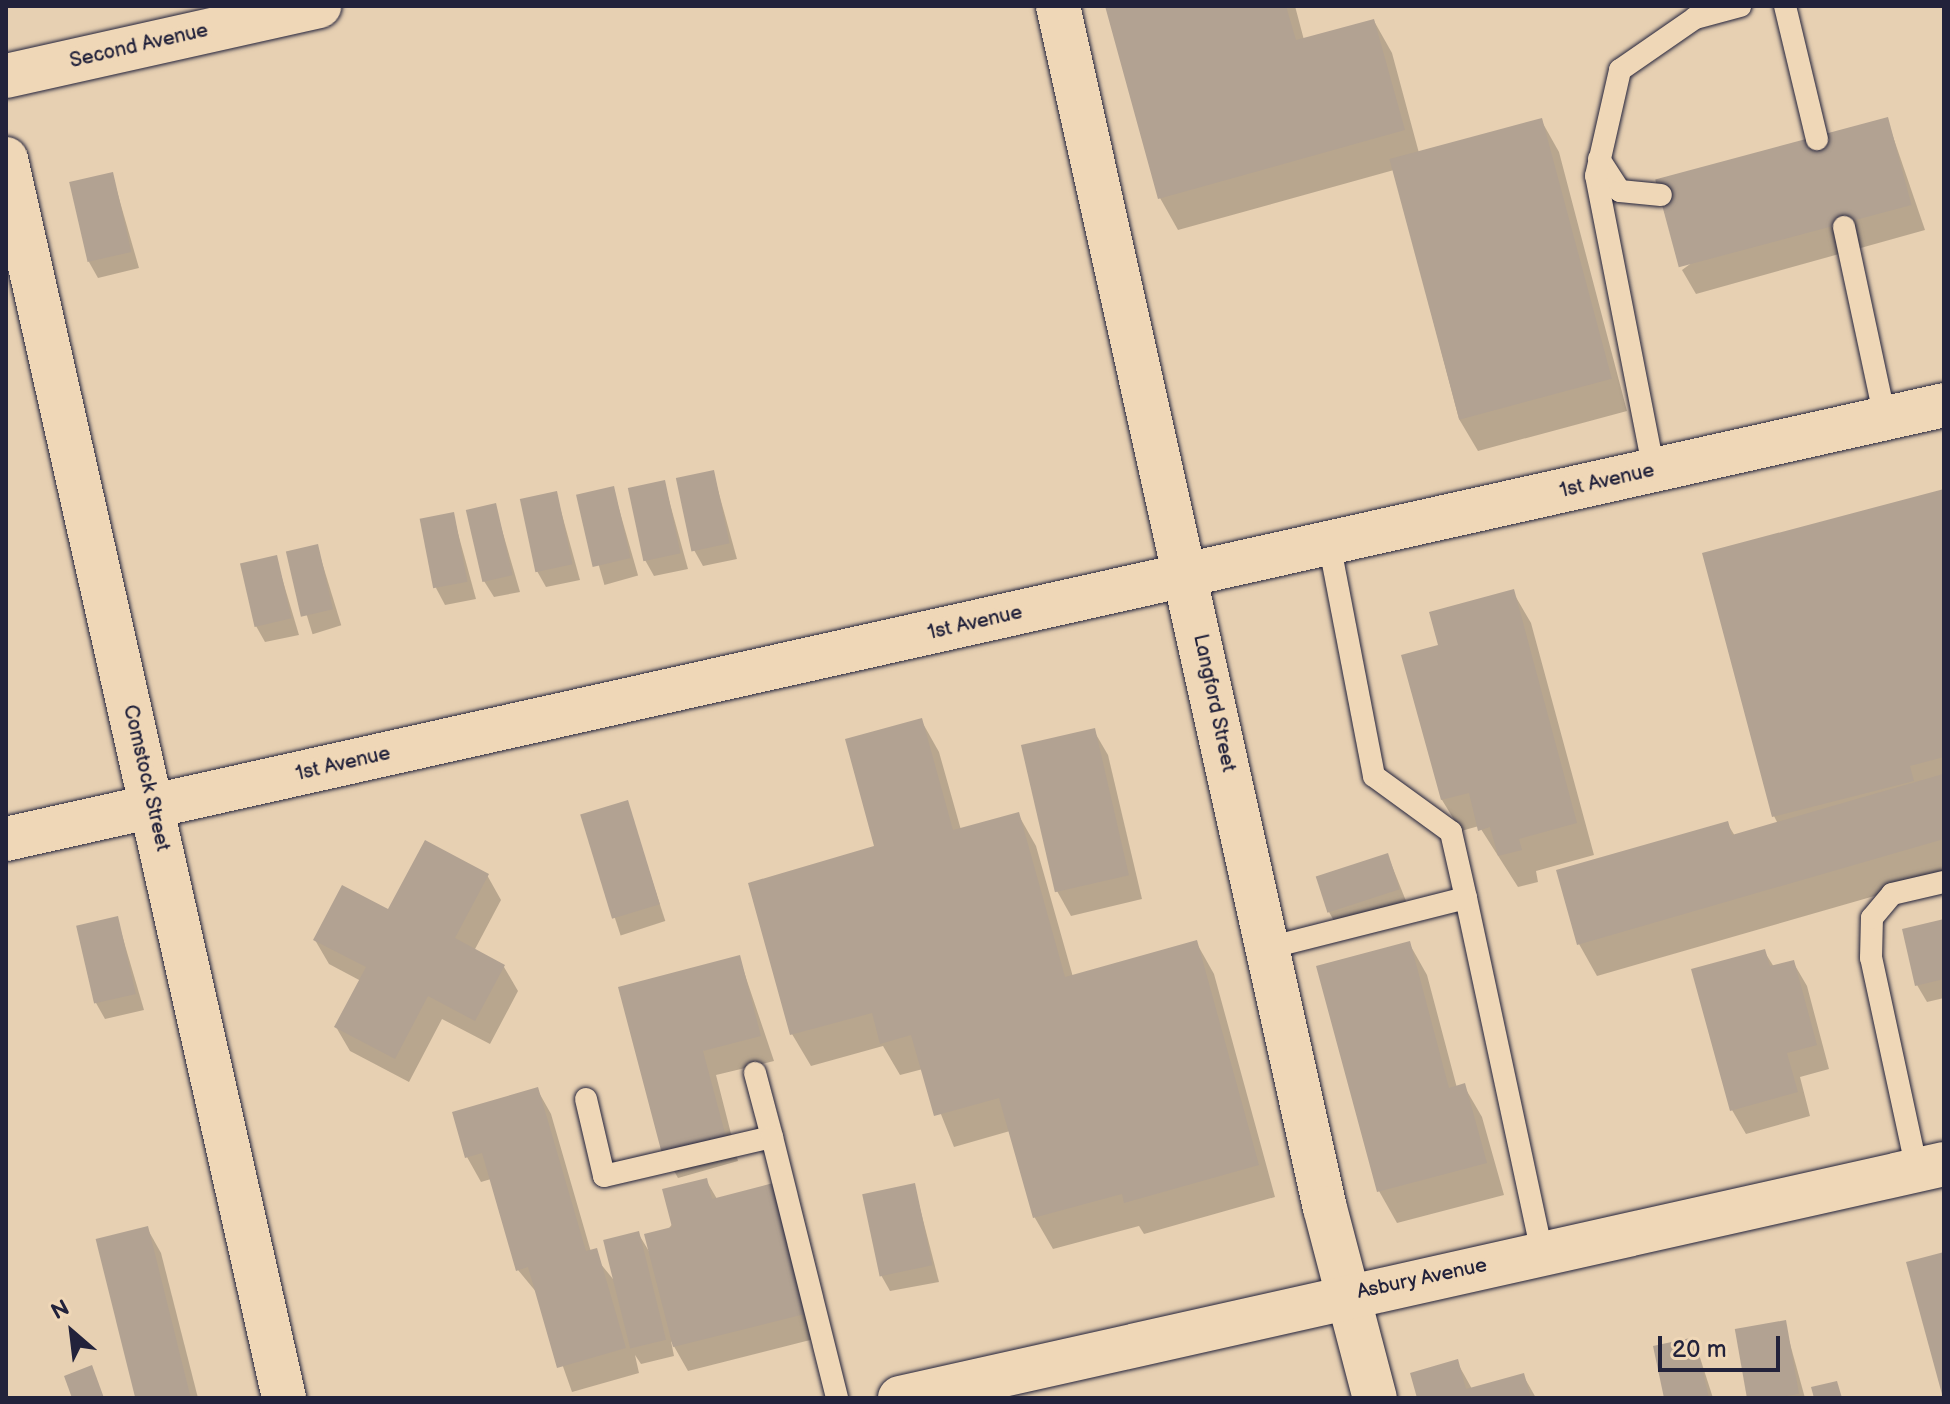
<!DOCTYPE html>
<style>
body{margin:0}
#map{position:relative;width:1950px;height:1404px;overflow:hidden;background:#e7d0b2;font-family:"Balsamiq Sans",sans-serif}
div>[style]{position:absolute}
.shadow>*{inset:0;background:#0003;transform-origin:0 0}
.building>*{inset:0;background:#b2a292;transform-origin:0 0}
.roads{filter:drop-shadow(0 0 2px #22223b) drop-shadow(0 0 2px #22223b)}
.lane>*{height:22px;margin:-11px;padding:0 11px;transform-origin:11px;border-radius:11px;background:#efd7b7}
.street>*{height:44px;margin:-22px;padding:0 22px;transform-origin:22px;border-radius:22px;background:#efd7b7}
.secondary>*{height:44px;margin:-22px;padding:0 22px;transform-origin:22px;border-radius:22px;background:#efd7b7}
span{translate:-50% -50%;white-space:nowrap;text-align:center;line-height:1.15;-webkit-text-stroke:7px #efd7b7;paint-order:stroke}
.street-label{font-size:20px;color:#22223b}
.frame{position:absolute;inset:0;border:8px solid #22223b;pointer-events:none}
.north{position:absolute;left:32px;top:1292px;width:80px;height:80px;-webkit-text-stroke:6px #efd7b7;paint-order:stroke;rotate:332deg;font-size:22px;font-weight:700;line-height:32px;text-align:center;color:#22223b}
.north::after{content:'';display:block;margin:auto;width:28px;height:36px;background:#22223b;clip-path:polygon(50% 0,100% 100%,50% 72%,0 100%)}
.scale{position:absolute;left:1658px;top:1336px;width:122px;height:36px;box-sizing:border-box;border:4px solid #22223b;border-top:0;padding-left:10px;font-size:24px;line-height:28px;white-space:nowrap;color:#22223b;-webkit-text-stroke:6px #efd7b7;paint-order:stroke}
</style>
<div id="map">
<div class="shadow">
<i style="clip-path:polygon(1108px 6px,1295px 6px,1304px 40px,1374px 21px,1392px 53px,1419px 153px,1541px 120px,1559px 152px,1627px 411px,1478px 451px,1459px 419px,1394px 170px,1178px 230px,1160px 198px)"></i>
<i style="clip-path:polygon(1887px 119px,1925px 230px,1696px 294px,1682px 270px)"></i>
<i style="clip-path:polygon(112px 174px,139px 268px,98px 278px,89px 262px)"></i>
<i style="clip-path:polygon(713px 472px,737px 559px,703px 566px,694px 550px)"></i>
<i style="clip-path:polygon(664px 482px,688px 569px,654px 576px,645px 560px)"></i>
<i style="left:613px;top:488px;width:91px;height:35px;rotate:74deg"></i>
<i style="clip-path:polygon(1944px 491px,1944px 876px,1597px 976px,1579px 944px,1727px 823px,1735px 836px,1778px 824px,1774px 816px)"></i>
<i style="clip-path:polygon(556px 493px,580px 580px,546px 587px,537px 571px)"></i>
<i style="clip-path:polygon(495px 506px,520px 592px,494px 597px,484px 581px)"></i>
<i style="clip-path:polygon(453px 515px,476px 599px,445px 605px,436px 588px)"></i>
<i style="left:317px;top:546px;width:83px;height:30px;rotate:73deg"></i>
<i style="clip-path:polygon(276px 558px,299px 635px,265px 642px,256px 626px)"></i>
<i style="clip-path:polygon(1513px 592px,1531px 623px,1594px 855px,1536px 871px,1538px 882px,1518px 887px,1479px 826px,1461px 831px,1442px 800px,1440px 646px)"></i>
<i style="clip-path:polygon(921px 720px,939px 752px,961px 830px,1018px 814px,1036px 846px,1073px 977px,1196px 942px,1214px 974px,1275px 1197px,1144px 1234px,1139px 1226px,1053px 1249px,1035px 1218px,1010px 1131px,954px 1147px,923px 1069px,900px 1075px,883px 1046px,811px 1066px,792px 1034px,877px 847px)"></i>
<i style="clip-path:polygon(1094px 731px,1108px 755px,1142px 899px,1071px 916px,1057px 891px)"></i>
<i style="left:627px;top:803px;width:124px;height:47px;rotate:72deg"></i>
<i style="clip-path:polygon(1388px 856px,1408px 906px,1338px 928px,1329px 912px)"></i>
<i style="clip-path:polygon(487px 875px,501px 900px,474px 951px,504px 967px,518px 991px,490px 1044px,442px 1019px,409px 1082px,350px 1051px,336px 1027px,361px 981px,329px 964px,315px 940px)"></i>
<i style="clip-path:polygon(117px 918px,144px 1010px,105px 1019px,96px 1003px)"></i>
<i style="clip-path:polygon(1944px 921px,1944px 998px,1927px 1002px,1917px 985px)"></i>
<i style="clip-path:polygon(1409px 943px,1427px 975px,1457px 1088px,1464px 1086px,1482px 1117px,1504px 1195px,1397px 1223px,1379px 1191px)"></i>
<i style="clip-path:polygon(1764px 951px,1774px 967px,1793px 962px,1807px 986px,1829px 1069px,1800px 1077px,1810px 1116px,1746px 1134px,1732px 1110px)"></i>
<i style="clip-path:polygon(739px 957px,774px 1061px,716px 1075px,738px 1161px,678px 1178px,664px 1153px)"></i>
<i style="clip-path:polygon(537px 1089px,551px 1114px,591px 1252px,613px 1279px,638px 1233px,650px 1253px,706px 1180px,717px 1199px,776px 1184px,822px 1337px,688px 1371px,671px 1341px,674px 1356px,641px 1364px,635px 1355px,639px 1373px,572px 1392px,537px 1293px,518px 1270px,491px 1179px,481px 1182px,467px 1157px,455px 1113px)"></i>
<i style="clip-path:polygon(914px 1185px,939px 1282px,890px 1291px,881px 1275px)"></i>
<i style="clip-path:polygon(147px 1228px,161px 1253px,198px 1398px,139px 1398px)"></i>
<i style="clip-path:polygon(1784px 1322px,1805px 1398px,1750px 1398px,1737px 1331px)"></i>
<i style="clip-path:polygon(1694px 1339px,1713px 1398px,1666px 1398px)"></i>
<i style="clip-path:polygon(1457px 1362px,1472px 1389px,1523px 1375px,1536px 1398px,1419px 1398px)"></i>
</div>
<div class="building">
<i style="clip-path:polygon(1105px 6px,1286px 6px,1296px 40px,1374px 19px,1405px 130px,1158px 199px)"></i>
<i style="left:1888px;top:117px;width:91px;height:241px;rotate:75deg"></i>
<i style="left:1542px;top:118px;width:270px;height:158px;rotate:75deg"></i>
<i style="left:113px;top:172px;width:82px;height:45px;rotate:77deg"></i>
<i style="left:714px;top:470px;width:75px;height:39px;rotate:78deg"></i>
<i style="left:665px;top:480px;width:75px;height:38px;rotate:78deg"></i>
<i style="left:614px;top:486px;width:74px;height:39px;rotate:77deg"></i>
<i style="clip-path:polygon(1944px 489px,1944px 757px,1910px 766px,1914px 781px,1772px 817px,1702px 553px)"></i>
<i style="left:557px;top:491px;width:75px;height:38px;rotate:78deg"></i>
<i style="left:496px;top:503px;width:74px;height:31px;rotate:77deg"></i>
<i style="left:454px;top:512px;width:71px;height:35px;rotate:79deg"></i>
<i style="left:318px;top:544px;width:67px;height:33px;rotate:77deg"></i>
<i style="left:277px;top:555px;width:65px;height:38px;rotate:77deg"></i>
<i style="clip-path:polygon(1514px 589px,1577px 823px,1519px 839px,1522px 850px,1498px 856px,1490px 827px,1478px 831px,1469px 793px,1441px 800px,1401px 655px,1438px 645px,1429px 612px)"></i>
<i style="clip-path:polygon(922px 718px,953px 830px,1019px 812px,1065px 977px,1197px 940px,1259px 1165px,1124px 1203px,1122px 1194px,1033px 1218px,999px 1098px,934px 1116px,911px 1035px,880px 1044px,872px 1013px,790px 1035px,748px 883px,874px 846px,845px 739px)"></i>
<i style="left:1095px;top:728px;width:151px;height:76px;rotate:77deg"></i>
<i style="clip-path:polygon(1943px 774px,1944px 839px,1577px 945px,1556px 870px,1728px 821px,1732px 835px)"></i>
<i style="left:628px;top:800px;width:109px;height:50px;rotate:73deg"></i>
<i style="clip-path:polygon(425px 840px,489px 874px,455px 938px,505px 965px,475px 1021px,428px 996px,395px 1059px,334px 1027px,366px 967px,313px 940px,342px 885px,388px 909px)"></i>
<i style="left:1388px;top:853px;width:38px;height:76px;rotate:72deg"></i>
<i style="left:118px;top:916px;width:80px;height:43px;rotate:77deg"></i>
<i style="clip-path:polygon(1944px 919px,1944px 979px,1915px 986px,1902px 929px)"></i>
<i style="clip-path:polygon(1410px 941px,1449px 1088px,1465px 1083px,1487px 1163px,1377px 1192px,1316px 966px)"></i>
<i style="clip-path:polygon(1765px 949px,1770px 966px,1794px 960px,1817px 1045px,1787px 1053px,1798px 1092px,1730px 1111px,1691px 969px)"></i>
<i style="clip-path:polygon(740px 955px,761px 1036px,703px 1051px,726px 1137px,662px 1154px,618px 987px)"></i>
<i style="clip-path:polygon(538px 1087px,586px 1251px,597px 1248px,626px 1348px,557px 1368px,528px 1267px,516px 1271px,482px 1153px,465px 1158px,452px 1112px)"></i>
<i style="clip-path:polygon(707px 1178px,712px 1199px,777px 1182px,809px 1313px,673px 1347px,644px 1234px,672px 1227px,662px 1189px)"></i>
<i style="left:915px;top:1183px;width:84px;height:54px;rotate:78deg"></i>
<i style="left:148px;top:1226px;width:178px;height:54px;rotate:76deg"></i>
<i style="left:639px;top:1231px;width:112px;height:37px;rotate:76deg"></i>
<i style="clip-path:polygon(1944px 1252px,1944px 1398px,1943px 1398px,1906px 1262px)"></i>
<i style="left:1786px;top:1320px;width:75px;height:52px;rotate:80deg"></i>
<i style="clip-path:polygon(1695px 1337px,1709px 1398px,1664px 1398px,1653px 1346px)"></i>
<i style="clip-path:polygon(1458px 1359px,1466px 1389px,1524px 1373px,1531px 1398px,1417px 1398px,1410px 1373px)"></i>
<i style="clip-path:polygon(92px 1365px,104px 1398px,72px 1398px,64px 1376px)"></i>
<i style="clip-path:polygon(1837px 1381px,1842px 1398px,1814px 1398px,1811px 1387px)"></i>
</div>
<div class="roads">
<div class="lane">
<i style="left:1785px;top:6px;width:137px;rotate:76.5deg"></i>
<i style="left:1599px;top:159px;width:38px;rotate:57deg"></i>
<i style="left:1620px;top:191px;width:41px;rotate:5.6deg"></i>
<i style="left:1844px;top:227px;width:195px;rotate:77.9deg"></i>
<i style="left:1654px;top:471px;width:301px;rotate:-101.1deg"></i>
<i style="left:1596px;top:176px;width:109px;rotate:-77.2deg"></i>
<i style="left:1620px;top:70px;width:91px;rotate:-34.7deg"></i>
<i style="left:1695px;top:18px;width:47px;rotate:-14.9deg"></i>
<i style="left:1466px;top:898px;width:363px;rotate:77.9deg"></i>
<i style="left:1268px;top:948px;width:204px;rotate:-14.2deg"></i>
<i style="left:1466px;top:898px;width:68px;rotate:-102.8deg"></i>
<i style="left:1451px;top:832px;width:95px;rotate:-144deg"></i>
<i style="left:1374px;top:776px;width:237px;rotate:-100.9deg"></i>
<i style="left:755px;top:1073px;width:66px;rotate:75.1deg"></i>
<i style="left:586px;top:1099px;width:79px;rotate:76.8deg"></i>
<i style="left:604px;top:1176px;width:172px;rotate:-13.1deg"></i>
<i style="left:772px;top:1137px;width:269px;rotate:76deg"></i>
<i style="left:1917px;top:1170px;width:217px;rotate:-102.2deg"></i>
<i style="left:1871px;top:958px;width:40px;rotate:-88.6deg"></i>
<i style="left:1872px;top:918px;width:31px;rotate:-50deg"></i>
<i style="left:1892px;top:894px;width:53px;rotate:-13deg"></i>
</div>
<div class="street">
<i style="left:1058px;top:6px;width:1231px;rotate:77.48deg"></i>
<i style="left:1325px;top:1208px;width:196px;rotate:75.3deg"></i>
<i style="left:6px;top:76px;width:321px;rotate:-12.6deg"></i>
<i style="left:6px;top:159px;width:1270px;rotate:77.35deg"></i>
<i style="left:6px;top:839px;width:1986px;rotate:-12.62deg"></i>
</div>
<div class="secondary">
<i style="left:900px;top:1398px;width:1070px;rotate:-12.63deg"></i>
</div>
</div>
<div class="street-label">
<span style="left:139px;top:46px;rotate:-13deg">Second Avenue</span>
<span style="left:1607px;top:481px;rotate:-13deg">1st Avenue</span>
<span style="left:975px;top:623px;rotate:-13deg">1st Avenue</span>
<span style="left:1214px;top:703px;rotate:78deg">Langford Street</span>
<span style="left:343px;top:764px;rotate:-13deg">1st Avenue</span>
<span style="left:146px;top:778px;rotate:77deg">Comstock Street</span>
<span style="left:1422px;top:1279px;rotate:-12deg">Asbury Avenue</span>
</div>
<div class="frame"></div>
<div class="north">N</div>
<div class="scale">20 m</div>
</div>
